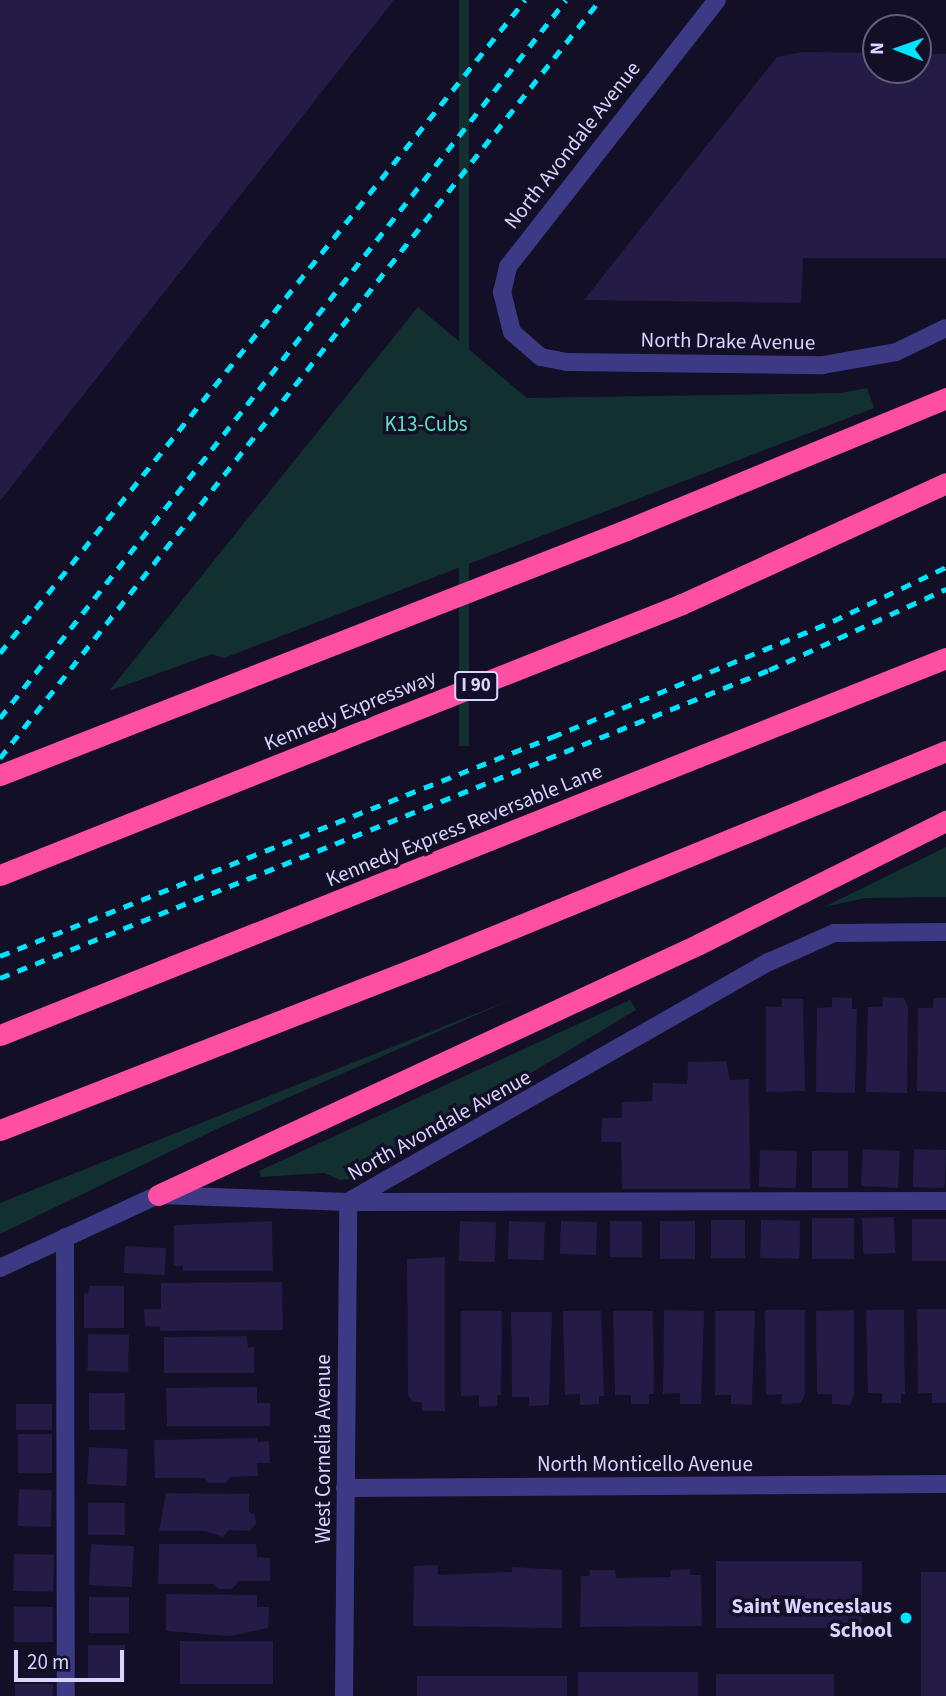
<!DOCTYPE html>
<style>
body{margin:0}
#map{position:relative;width:946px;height:1696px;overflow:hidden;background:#130f26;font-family:"Source Sans 3",sans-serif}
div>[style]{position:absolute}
.green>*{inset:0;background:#12302f;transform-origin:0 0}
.building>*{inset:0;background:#241b47;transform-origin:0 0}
.minor>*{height:18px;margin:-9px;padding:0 9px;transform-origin:9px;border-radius:9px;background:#3d3a85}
.highway>*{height:21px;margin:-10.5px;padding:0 10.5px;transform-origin:10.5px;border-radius:10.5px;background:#ff4fa3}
.rail>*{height:5px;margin-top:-2.5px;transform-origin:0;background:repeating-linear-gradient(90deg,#00e5ff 0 10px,transparent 0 19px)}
.dots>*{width:19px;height:19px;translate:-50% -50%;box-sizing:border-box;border:4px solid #130f26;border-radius:50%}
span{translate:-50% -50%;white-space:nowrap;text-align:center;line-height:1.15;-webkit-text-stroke:7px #130f26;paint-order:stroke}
.shield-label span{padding:2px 5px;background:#130f26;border:2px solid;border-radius:5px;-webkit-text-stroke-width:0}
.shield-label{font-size:19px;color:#d9d4ff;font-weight:700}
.street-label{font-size:21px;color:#d9d4ff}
.park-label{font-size:21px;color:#5fe0c0}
.poi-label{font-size:21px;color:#d9d4ff;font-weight:700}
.right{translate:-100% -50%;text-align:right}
.north{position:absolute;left:862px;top:14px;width:70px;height:70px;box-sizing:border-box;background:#130f26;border:2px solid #625e7d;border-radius:50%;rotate:271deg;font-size:19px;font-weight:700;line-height:28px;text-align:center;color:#d9d4ff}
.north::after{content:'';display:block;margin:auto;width:24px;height:32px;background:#00e5ff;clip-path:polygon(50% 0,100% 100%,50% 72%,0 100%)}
.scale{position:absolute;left:14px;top:1650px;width:110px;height:32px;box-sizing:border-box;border:4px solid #d9d4ff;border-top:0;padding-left:9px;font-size:21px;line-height:24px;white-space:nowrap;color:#d9d4ff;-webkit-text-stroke:5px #130f26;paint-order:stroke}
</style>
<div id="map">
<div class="green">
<i style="left:459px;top:0;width:10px;height:746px"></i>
<i style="clip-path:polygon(418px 307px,527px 398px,840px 393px,867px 388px,874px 408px,224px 658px,212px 654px,109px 691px)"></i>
<i style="clip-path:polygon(946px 847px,946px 897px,866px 898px,824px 907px)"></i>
<i style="clip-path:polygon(515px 998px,221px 1127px,0 1234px,0 1203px)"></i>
<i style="clip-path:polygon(630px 1000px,636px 1010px,354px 1179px,340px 1180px,324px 1173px,261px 1177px,259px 1171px)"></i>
</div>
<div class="building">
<i style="clip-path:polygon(0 0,394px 0,0 501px)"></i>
<i style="clip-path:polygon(803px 52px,876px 53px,876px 70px,918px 70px,918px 54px,946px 54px,946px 258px,803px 258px,801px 303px,584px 300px,777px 57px)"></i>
<i style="clip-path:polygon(832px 997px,852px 998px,852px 1009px,857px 1009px,855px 1093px,816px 1092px,817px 1008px,832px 1007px)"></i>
<i style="clip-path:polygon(883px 997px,904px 998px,908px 1008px,907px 1093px,866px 1092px,868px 1007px,882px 1007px)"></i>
<i style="clip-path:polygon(934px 998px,946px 998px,946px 1092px,917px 1091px,918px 1008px,933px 1008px)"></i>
<i style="clip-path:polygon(782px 999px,803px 999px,805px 1091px,766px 1092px,766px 1007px,782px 1007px)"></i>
<i style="clip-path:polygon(726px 1061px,730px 1080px,749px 1079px,750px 1189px,622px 1189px,621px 1142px,601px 1142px,602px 1118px,622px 1118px,622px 1102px,652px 1101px,653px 1083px,687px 1084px,688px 1062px)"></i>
<i style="left:863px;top:1149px;width:37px;height:37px;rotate:3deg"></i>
<i style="left:914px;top:1149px;width:32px;height:38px;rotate:2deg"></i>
<i style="left:760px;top:1150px;width:37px;height:37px;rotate:2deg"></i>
<i style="left:812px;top:1151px;width:36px;height:37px"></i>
<i style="left:894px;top:1217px;width:36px;height:32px;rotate:88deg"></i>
<i style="left:812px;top:1218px;width:42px;height:41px"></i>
<i style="left:912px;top:1219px;width:34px;height:42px"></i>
<i style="left:711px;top:1220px;width:34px;height:38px"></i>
<i style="left:761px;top:1220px;width:39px;height:38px;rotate:1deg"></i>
<i style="clip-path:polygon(272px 1221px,273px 1271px,183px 1271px,183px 1266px,174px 1266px,174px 1225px)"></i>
<i style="left:460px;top:1221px;width:36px;height:40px;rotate:2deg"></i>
<i style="left:509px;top:1221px;width:36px;height:38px;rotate:2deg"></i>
<i style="left:561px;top:1221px;width:36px;height:33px;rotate:2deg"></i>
<i style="left:610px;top:1221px;width:32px;height:36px"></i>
<i style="left:695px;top:1221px;width:38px;height:35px;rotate:90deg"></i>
<i style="left:125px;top:1246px;width:41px;height:27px;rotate:3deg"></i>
<i style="clip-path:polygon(445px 1257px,445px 1411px,422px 1411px,422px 1402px,413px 1402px,408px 1395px,407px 1259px)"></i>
<i style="clip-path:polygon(282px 1282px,283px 1330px,160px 1331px,160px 1327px,145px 1326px,144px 1309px,161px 1309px,161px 1283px)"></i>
<i style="clip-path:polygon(89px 1286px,124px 1286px,124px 1328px,84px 1328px,84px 1293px,88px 1294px)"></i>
<i style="clip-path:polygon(917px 1309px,946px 1309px,946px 1403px,932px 1403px,932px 1393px,918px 1393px)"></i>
<i style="clip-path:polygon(664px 1310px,704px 1311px,701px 1404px,680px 1404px,680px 1393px,663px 1394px)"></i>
<i style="clip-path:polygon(765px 1310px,805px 1310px,805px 1394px,801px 1403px,781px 1404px,782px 1394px,766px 1395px)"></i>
<i style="clip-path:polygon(854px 1310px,854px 1395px,850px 1405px,832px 1404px,832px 1394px,817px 1394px,816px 1311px)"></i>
<i style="clip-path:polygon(866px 1310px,904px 1310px,905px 1394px,901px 1394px,901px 1403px,882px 1403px,882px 1393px,868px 1393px)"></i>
<i style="clip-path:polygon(461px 1311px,502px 1311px,501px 1395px,497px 1395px,497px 1406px,479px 1407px,479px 1395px,461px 1396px)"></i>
<i style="clip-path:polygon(563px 1311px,601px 1311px,604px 1396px,599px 1396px,599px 1404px,580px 1405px,580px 1394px,565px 1395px)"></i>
<i style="clip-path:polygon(613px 1311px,653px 1311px,654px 1394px,649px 1394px,649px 1404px,631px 1404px,631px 1395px,615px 1395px)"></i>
<i style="clip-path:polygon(715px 1311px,755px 1311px,752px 1405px,731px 1404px,731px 1395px,715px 1395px)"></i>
<i style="clip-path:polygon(511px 1312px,552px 1312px,549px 1405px,529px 1406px,529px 1397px,512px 1397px)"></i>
<i style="left:88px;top:1334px;width:41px;height:37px;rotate:1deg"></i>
<i style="clip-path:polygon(247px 1336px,248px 1348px,254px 1347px,254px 1373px,164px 1373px,164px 1337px)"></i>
<i style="clip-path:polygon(257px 1387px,257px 1403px,270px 1403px,270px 1426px,167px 1426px,166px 1388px)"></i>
<i style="left:89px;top:1393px;width:36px;height:37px"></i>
<i style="left:16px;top:1404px;width:36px;height:26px"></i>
<i style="left:18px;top:1434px;width:34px;height:39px"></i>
<i style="clip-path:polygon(257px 1438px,257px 1442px,269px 1441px,270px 1463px,257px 1463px,258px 1476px,231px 1477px,225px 1483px,209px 1483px,204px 1478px,155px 1478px,154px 1440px)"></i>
<i style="left:89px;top:1447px;width:39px;height:37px;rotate:3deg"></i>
<i style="left:19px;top:1489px;width:33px;height:37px;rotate:2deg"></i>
<i style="clip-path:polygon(166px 1493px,249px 1494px,249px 1512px,255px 1515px,256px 1524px,249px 1531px,229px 1530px,223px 1537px,205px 1531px,159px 1531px)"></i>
<i style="left:88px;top:1503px;width:37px;height:32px"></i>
<i style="left:91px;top:1544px;width:43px;height:41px;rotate:3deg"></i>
<i style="clip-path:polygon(159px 1544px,256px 1544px,257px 1557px,270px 1558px,270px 1581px,239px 1581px,232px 1589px,219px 1589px,214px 1584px,158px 1584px)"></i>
<i style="left:14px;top:1554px;width:40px;height:37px;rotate:1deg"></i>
<i style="left:862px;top:1561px;width:67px;height:146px;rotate:90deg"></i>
<i style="clip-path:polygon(438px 1565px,438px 1575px,512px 1572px,512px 1567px,562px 1570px,562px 1628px,413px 1626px,414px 1566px)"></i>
<i style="clip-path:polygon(690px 1569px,690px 1575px,701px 1575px,702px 1626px,580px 1627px,581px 1576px,589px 1576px,590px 1570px,615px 1570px,616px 1578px,671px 1577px,670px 1570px)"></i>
<i style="left:921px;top:1572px;width:25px;height:124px"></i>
<i style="clip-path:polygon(166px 1594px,257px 1595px,257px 1607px,269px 1607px,268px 1628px,230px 1636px,166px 1631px)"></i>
<i style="left:129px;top:1597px;width:36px;height:40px;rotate:90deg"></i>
<i style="left:14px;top:1607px;width:39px;height:35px"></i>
<i style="left:180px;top:1641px;width:93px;height:43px"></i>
<i style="left:125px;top:1645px;width:37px;height:37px;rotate:90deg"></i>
<i style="left:578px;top:1672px;width:120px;height:24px"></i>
<i style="left:716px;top:1674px;width:118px;height:22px"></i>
<i style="left:417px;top:1676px;width:150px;height:20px"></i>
<i style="left:15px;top:1684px;width:38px;height:12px"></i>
</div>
<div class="minor">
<i style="left:717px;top:0;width:339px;rotate:128.1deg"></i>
<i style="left:508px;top:267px;width:26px;rotate:103deg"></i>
<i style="left:502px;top:292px;width:41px;rotate:76deg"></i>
<i style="left:512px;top:332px;width:38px;rotate:41deg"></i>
<i style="left:541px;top:357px;width:26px;rotate:11deg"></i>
<i style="left:567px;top:362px;width:256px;rotate:0.7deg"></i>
<i style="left:823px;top:365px;width:74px;rotate:-10.1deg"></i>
<i style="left:896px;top:352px;width:55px;rotate:-25.6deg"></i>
<i style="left:351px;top:1200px;width:481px;rotate:-29.7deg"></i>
<i style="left:769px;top:962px;width:71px;rotate:-24deg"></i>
<i style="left:834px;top:933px;width:112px;rotate:-0.5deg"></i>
<i style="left:65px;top:1237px;width:459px;rotate:89.9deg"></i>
<i style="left:0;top:1268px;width:174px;rotate:-24.8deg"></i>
<i style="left:158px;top:1195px;width:190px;rotate:2.1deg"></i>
<i style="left:348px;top:1202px;width:598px;rotate:-0.1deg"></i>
<i style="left:345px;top:1488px;width:601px;rotate:-0.38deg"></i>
<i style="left:344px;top:1696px;width:494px;rotate:-89.5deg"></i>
</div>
<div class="highway">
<i style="left:0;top:775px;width:672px;rotate:-21.37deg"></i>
<i style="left:626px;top:530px;width:346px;rotate:-22.4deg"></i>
<i style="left:0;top:875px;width:734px;rotate:-21.67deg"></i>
<i style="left:682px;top:604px;width:290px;rotate:-24.6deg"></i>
<i style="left:0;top:1035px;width:1018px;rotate:-21.73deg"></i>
<i style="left:0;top:1130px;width:467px;rotate:-21.3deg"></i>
<i style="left:435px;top:960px;width:552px;rotate:-22.24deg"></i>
<i style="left:158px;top:1195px;width:596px;rotate:-24.89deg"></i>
<i style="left:699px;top:944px;width:276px;rotate:-26.5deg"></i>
</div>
<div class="rail">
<i style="left:0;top:653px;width:838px;rotate:-51.2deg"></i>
<i style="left:0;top:718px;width:914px;rotate:-51.75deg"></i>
<i style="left:0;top:758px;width:967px;rotate:-51.64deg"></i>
<i style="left:0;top:956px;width:594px;rotate:-21.64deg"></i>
<i style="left:552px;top:737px;width:304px;rotate:-22.4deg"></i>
<i style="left:833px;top:621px;width:125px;rotate:-25.5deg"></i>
<i style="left:0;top:978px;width:828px;rotate:-21.83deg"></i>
<i style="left:769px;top:670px;width:195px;rotate:-24.6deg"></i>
</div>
<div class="dots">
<i style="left:906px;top:1618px;background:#00e5ff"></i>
</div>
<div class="shield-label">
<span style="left:476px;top:686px">I 90</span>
</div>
<div class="street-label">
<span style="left:572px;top:145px;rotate:-52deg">North Avondale Avenue</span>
<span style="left:728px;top:341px;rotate:1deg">North Drake Avenue</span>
<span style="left:350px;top:710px;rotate:-22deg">Kennedy Expressway</span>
<span style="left:464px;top:825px;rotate:-22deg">Kennedy Express Reversable Lane</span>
<span style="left:439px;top:1125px;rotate:-29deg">North Avondale Avenue</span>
<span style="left:323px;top:1449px;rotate:-90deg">West Cornelia Avenue</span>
<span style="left:645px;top:1464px">North Monticello Avenue</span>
</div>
<div class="park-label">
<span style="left:426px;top:424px">K13-Cubs</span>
</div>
<div class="poi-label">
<span class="right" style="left:892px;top:1618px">Saint Wenceslaus<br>School</span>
</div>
<div class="north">N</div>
<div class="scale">20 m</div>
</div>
